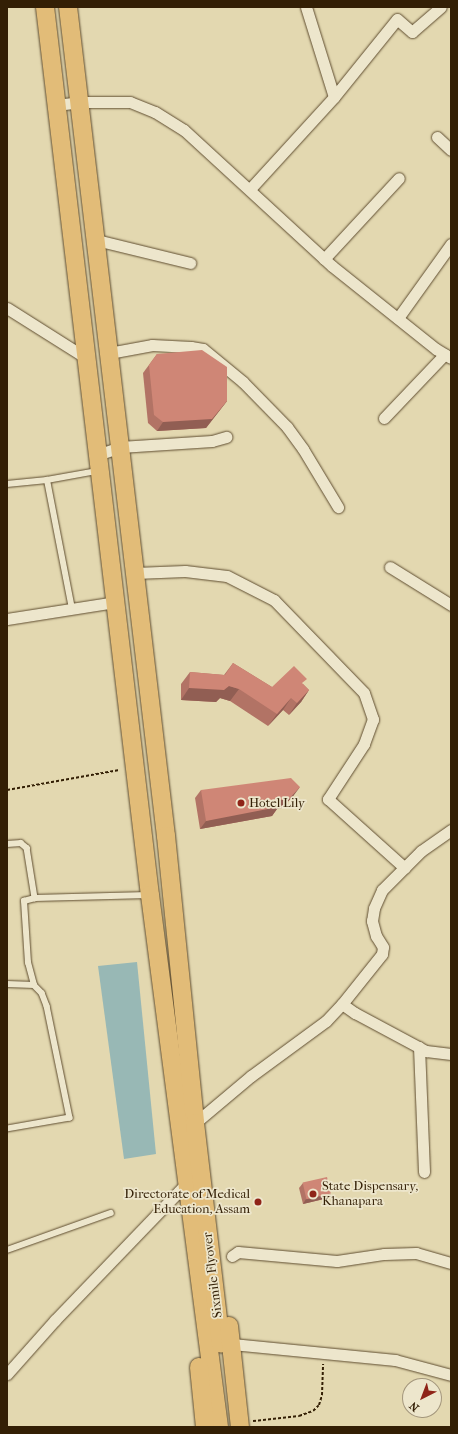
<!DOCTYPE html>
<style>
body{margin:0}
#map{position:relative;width:458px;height:1434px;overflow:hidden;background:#e3d8b0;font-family:"IM FELL French Canon",serif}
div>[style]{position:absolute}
.water>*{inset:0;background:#98b8b5}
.path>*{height:2px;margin-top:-1px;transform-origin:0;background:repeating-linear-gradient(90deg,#331f05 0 3px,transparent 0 5px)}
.roads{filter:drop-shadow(0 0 1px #5f4d30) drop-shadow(0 0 1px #5f4d30)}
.lane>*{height:5.5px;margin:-2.75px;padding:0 2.75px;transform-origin:2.75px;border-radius:2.75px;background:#ede6cc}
.street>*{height:11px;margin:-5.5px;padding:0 5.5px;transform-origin:5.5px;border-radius:5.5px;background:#ede6cc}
.primary>*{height:18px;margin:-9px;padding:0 9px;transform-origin:9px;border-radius:9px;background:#e2bc78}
.wall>*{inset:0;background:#b27365}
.shaded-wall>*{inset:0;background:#915e53}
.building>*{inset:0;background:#cf8676;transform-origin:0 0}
.dots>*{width:11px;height:11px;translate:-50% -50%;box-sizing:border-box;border:2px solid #ede6cc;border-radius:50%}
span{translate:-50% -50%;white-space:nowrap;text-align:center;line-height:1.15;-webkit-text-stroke:3.5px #ede6cc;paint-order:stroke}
.poi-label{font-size:13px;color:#331f05}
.left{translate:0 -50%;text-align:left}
.right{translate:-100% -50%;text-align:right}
.street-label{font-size:13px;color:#331f05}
.frame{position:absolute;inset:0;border:8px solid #331f05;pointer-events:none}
.north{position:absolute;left:402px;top:1378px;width:40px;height:40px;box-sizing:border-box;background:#ede6cc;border:1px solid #a3967c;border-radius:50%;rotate:222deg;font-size:11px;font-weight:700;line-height:16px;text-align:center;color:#331f05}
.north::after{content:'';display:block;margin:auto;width:14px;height:18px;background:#8f2418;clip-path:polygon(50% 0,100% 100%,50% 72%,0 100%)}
</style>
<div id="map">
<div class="water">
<i style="clip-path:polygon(137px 962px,156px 1154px,124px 1159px,98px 966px)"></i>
</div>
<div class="path">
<i style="left:7px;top:790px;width:114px;rotate:-10.1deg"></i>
<i style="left:253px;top:1421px;width:46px;rotate:-6.2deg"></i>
<i style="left:299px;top:1416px;width:15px;rotate:-20deg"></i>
<i style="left:313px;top:1411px;width:8px;rotate:-45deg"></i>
<i style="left:319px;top:1405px;width:10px;rotate:-73deg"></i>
<i style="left:322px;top:1395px;width:31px;rotate:-88deg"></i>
</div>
<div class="roads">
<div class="lane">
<i style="left:7px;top:484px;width:40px;rotate:-5.7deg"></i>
<i style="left:72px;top:609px;width:131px;rotate:-101deg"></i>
<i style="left:47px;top:480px;width:51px;rotate:-10.2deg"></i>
<i style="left:7px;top:844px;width:14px;rotate:-4deg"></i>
<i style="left:21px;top:843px;width:8px;rotate:40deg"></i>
<i style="left:27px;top:848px;width:51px;rotate:80.9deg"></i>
<i style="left:35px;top:898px;width:113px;rotate:-1.5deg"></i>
<i style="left:7px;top:984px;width:27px;rotate:2deg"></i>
<i style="left:34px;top:985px;width:11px;rotate:45deg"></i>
<i style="left:42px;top:993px;width:14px;rotate:69deg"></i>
<i style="left:47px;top:1006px;width:114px;rotate:78.4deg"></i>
<i style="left:70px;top:1118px;width:64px;rotate:170.1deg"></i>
<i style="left:34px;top:985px;width:23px;rotate:-105deg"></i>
<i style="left:28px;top:963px;width:62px;rotate:-93.7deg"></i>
<i style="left:24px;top:901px;width:11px;rotate:-15deg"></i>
<i style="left:7px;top:1250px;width:110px;rotate:-19.6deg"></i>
</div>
<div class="street">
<i style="left:306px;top:7px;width:94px;rotate:72.7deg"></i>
<i style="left:334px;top:97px;width:100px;rotate:-51.1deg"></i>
<i style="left:397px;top:19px;width:20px;rotate:41deg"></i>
<i style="left:412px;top:32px;width:38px;rotate:-41deg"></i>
<i style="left:56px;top:105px;width:23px;rotate:-7deg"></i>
<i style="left:79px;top:102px;width:51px"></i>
<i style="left:130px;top:102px;width:27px;rotate:22deg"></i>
<i style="left:155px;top:112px;width:34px;rotate:32deg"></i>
<i style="left:184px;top:130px;width:201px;rotate:42.6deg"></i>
<i style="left:332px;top:266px;width:133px;rotate:38.6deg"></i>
<i style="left:436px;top:349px;width:17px;rotate:31deg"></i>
<i style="left:437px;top:137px;width:19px;rotate:43deg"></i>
<i style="left:250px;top:189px;width:125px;rotate:-47.6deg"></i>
<i style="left:96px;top:240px;width:97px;rotate:13.7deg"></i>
<i style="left:324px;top:259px;width:110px;rotate:-47.2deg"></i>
<i style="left:7px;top:308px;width:93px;rotate:32.3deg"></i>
<i style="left:398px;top:318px;width:91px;rotate:-54.4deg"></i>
<i style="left:109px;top:353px;width:44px;rotate:-10.5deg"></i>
<i style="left:152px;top:345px;width:39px;rotate:3deg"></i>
<i style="left:191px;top:347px;width:12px;rotate:9deg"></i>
<i style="left:203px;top:349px;width:52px;rotate:39.5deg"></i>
<i style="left:243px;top:382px;width:63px;rotate:45.6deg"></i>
<i style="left:287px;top:427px;width:27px;rotate:54deg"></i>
<i style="left:303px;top:449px;width:68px;rotate:58.9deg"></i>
<i style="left:384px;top:418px;width:88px;rotate:-46.4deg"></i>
<i style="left:97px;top:455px;width:24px;rotate:-19deg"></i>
<i style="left:120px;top:447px;width:92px;rotate:-3.7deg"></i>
<i style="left:212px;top:441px;width:15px;rotate:-16deg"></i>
<i style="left:390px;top:567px;width:72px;rotate:31.9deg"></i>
<i style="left:135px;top:573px;width:50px;rotate:-2.3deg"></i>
<i style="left:185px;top:571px;width:42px;rotate:6.8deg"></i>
<i style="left:227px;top:576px;width:53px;rotate:27.1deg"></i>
<i style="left:274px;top:600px;width:129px;rotate:45.9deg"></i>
<i style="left:364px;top:693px;width:28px;rotate:71deg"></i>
<i style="left:373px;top:719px;width:27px;rotate:110deg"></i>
<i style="left:364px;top:744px;width:66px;rotate:123.2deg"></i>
<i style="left:328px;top:799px;width:103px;rotate:41.9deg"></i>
<i style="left:7px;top:619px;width:109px;rotate:-8.9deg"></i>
<i style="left:342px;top:1004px;width:64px;rotate:-51.3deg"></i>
<i style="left:382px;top:954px;width:7px;rotate:-82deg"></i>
<i style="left:383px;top:947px;width:13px;rotate:-122deg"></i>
<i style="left:376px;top:936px;width:16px;rotate:-105deg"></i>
<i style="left:372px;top:921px;width:13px;rotate:-81deg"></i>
<i style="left:374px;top:908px;width:20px;rotate:-66deg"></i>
<i style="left:382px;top:890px;width:55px;rotate:-45deg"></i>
<i style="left:421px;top:851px;width:37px;rotate:-35deg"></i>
<i style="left:419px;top:1047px;width:125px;rotate:87.7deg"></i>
<i style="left:195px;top:1123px;width:73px;rotate:-40deg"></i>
<i style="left:251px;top:1076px;width:93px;rotate:-36.3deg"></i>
<i style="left:326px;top:1021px;width:23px;rotate:-47deg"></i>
<i style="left:342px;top:1004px;width:16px;rotate:35deg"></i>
<i style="left:355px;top:1013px;width:81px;rotate:28.2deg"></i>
<i style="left:426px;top:1051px;width:25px;rotate:7deg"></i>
<i style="left:232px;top:1256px;width:7px;rotate:-34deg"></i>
<i style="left:238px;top:1252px;width:99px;rotate:5.2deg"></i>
<i style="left:337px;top:1261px;width:48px;rotate:-8.5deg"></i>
<i style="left:384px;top:1254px;width:32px;rotate:-2deg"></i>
<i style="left:416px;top:1253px;width:36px;rotate:16deg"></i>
<i style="left:232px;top:1344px;width:164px;rotate:5.6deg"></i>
<i style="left:395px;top:1360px;width:58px;rotate:15deg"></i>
<i style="left:7px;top:1374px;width:72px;rotate:-48.4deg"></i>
<i style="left:55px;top:1320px;width:183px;rotate:-46.1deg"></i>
</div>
<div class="primary">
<i style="left:45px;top:7px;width:894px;rotate:83.26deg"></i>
<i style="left:150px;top:895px;width:536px;rotate:82.61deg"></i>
<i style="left:68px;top:7px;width:835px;rotate:83.26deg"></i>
<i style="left:166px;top:836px;width:288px;rotate:84.2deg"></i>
<i style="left:195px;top:1123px;width:222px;rotate:83.3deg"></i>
<i style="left:229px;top:1326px;width:102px;rotate:83.8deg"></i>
<i style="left:199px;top:1367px;width:60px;rotate:84.3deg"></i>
</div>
</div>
<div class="wall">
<i style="clip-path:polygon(157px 354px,227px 401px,206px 428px,157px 431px,148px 423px,143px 373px)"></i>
<i style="clip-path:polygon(233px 663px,272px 687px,303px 684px,309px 690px,301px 702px,289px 715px,283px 710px,268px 726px,230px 701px,220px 698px,216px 702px,181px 700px,181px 684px,190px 672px,224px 675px)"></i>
<i style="clip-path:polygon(201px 790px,294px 795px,282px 808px,277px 809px,272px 816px,200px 829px,195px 798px)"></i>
<i style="clip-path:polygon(303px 1183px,328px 1198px,303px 1204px,299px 1188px)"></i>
</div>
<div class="shaded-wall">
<i style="clip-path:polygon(227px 401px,206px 428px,157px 431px,163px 422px)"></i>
<i style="clip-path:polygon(229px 686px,239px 689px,230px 701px,220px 698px,216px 702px,181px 700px,189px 688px)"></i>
<i style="clip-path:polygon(309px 690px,301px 702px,289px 715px,297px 703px)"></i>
<i style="clip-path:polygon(291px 698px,283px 710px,268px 726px,277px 714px)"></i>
<i style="clip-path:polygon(300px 787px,294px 795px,282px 808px,277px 809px,272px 816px,200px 829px,206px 821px,278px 800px)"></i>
<i style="clip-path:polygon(331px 1194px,328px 1198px,303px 1204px,306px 1199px)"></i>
</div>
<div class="building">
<i style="clip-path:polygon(202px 350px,227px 367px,227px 401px,212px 419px,163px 422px,154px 415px,149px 365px,157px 354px)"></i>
<i style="clip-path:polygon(233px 663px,272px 687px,294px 666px,307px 679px,302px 683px,309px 690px,297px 703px,291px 698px,277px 714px,239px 689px,229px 686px,224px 690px,189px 688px,190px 672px,225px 675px)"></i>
<i style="clip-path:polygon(291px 778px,300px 787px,288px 800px,278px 800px,278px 807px,206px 821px,201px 790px)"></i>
<i style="left:327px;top:1177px;width:17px;height:25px;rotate:77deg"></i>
</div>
<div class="dots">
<i style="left:241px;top:803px;background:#8f2418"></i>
<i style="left:313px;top:1194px;background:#8f2418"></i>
<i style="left:258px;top:1202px;background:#8f2418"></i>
</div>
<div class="poi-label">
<span class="left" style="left:249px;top:803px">Hotel Lily</span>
<span class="left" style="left:322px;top:1194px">State Dispensary,<br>Khanapara</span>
<span class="right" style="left:250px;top:1202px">Directorate of Medical<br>Education, Assam</span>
</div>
<div class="street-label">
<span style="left:213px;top:1275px;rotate:-97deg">Sixmile Flyover</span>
</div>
<div class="frame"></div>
<div class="north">N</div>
</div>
